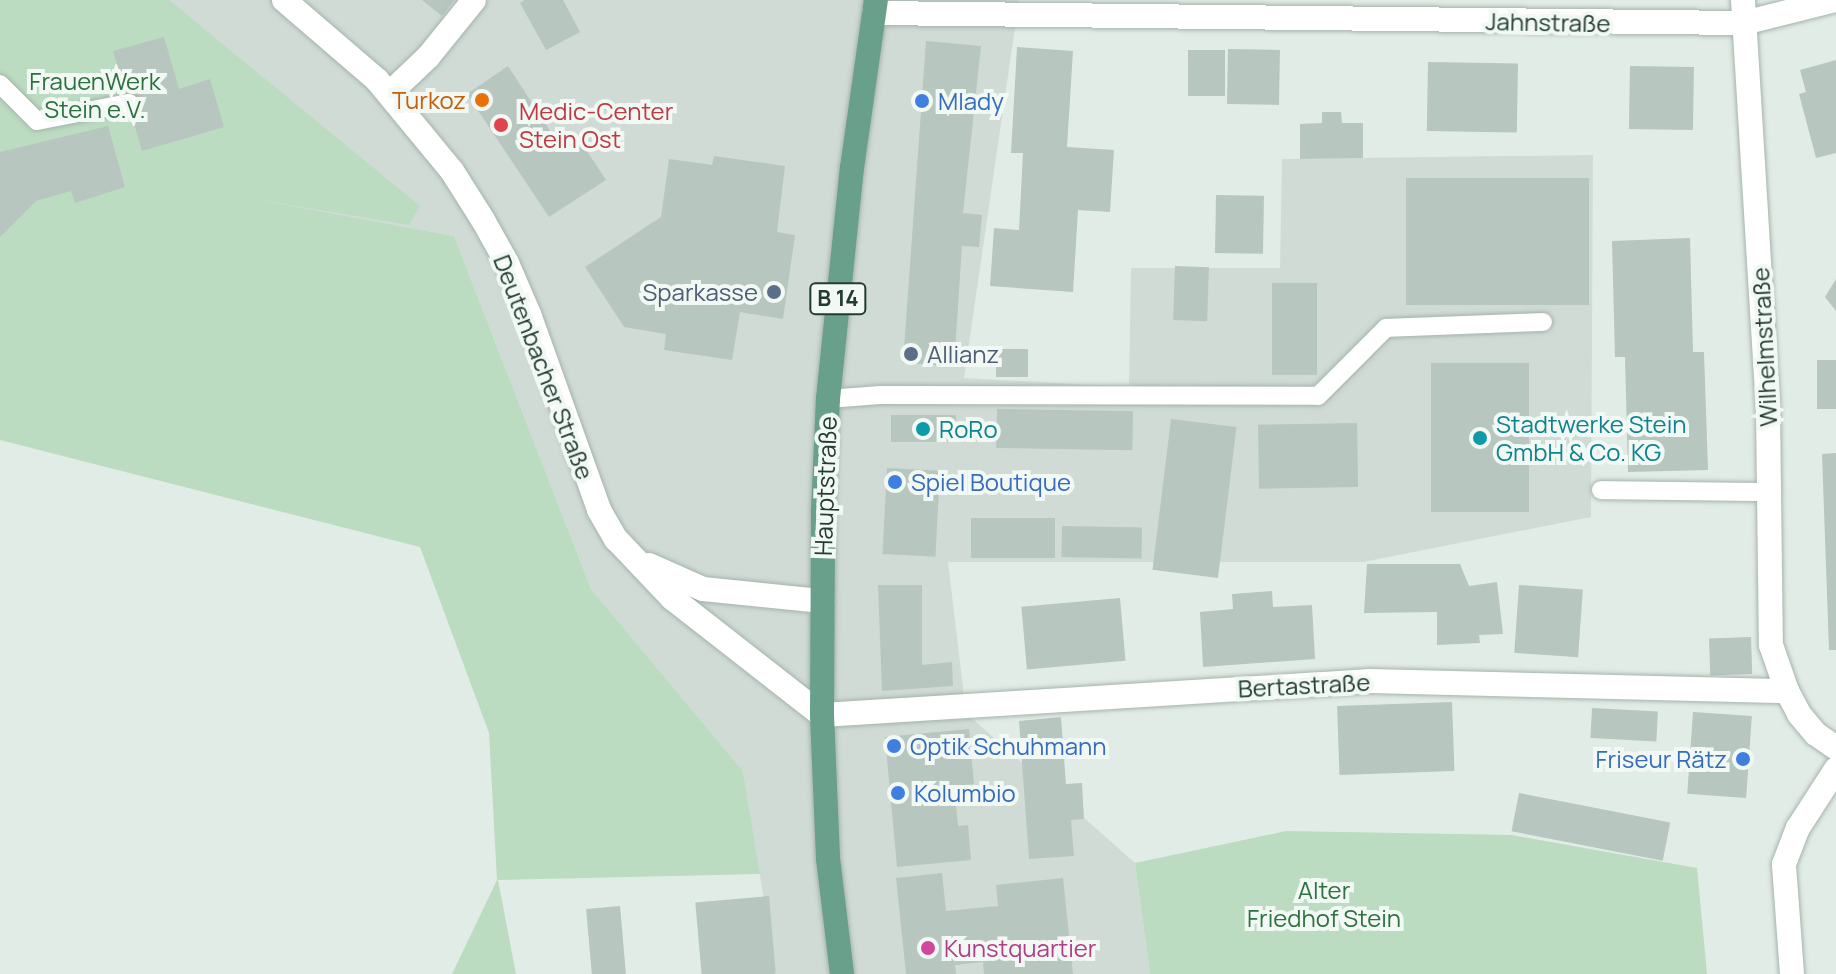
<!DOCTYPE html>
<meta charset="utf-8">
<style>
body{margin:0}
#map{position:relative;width:1836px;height:974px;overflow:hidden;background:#e2ece6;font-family:Manrope,sans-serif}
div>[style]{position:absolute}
.built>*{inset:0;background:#d0dbd5}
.green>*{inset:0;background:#bbdcc0}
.building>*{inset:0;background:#b7c6bf;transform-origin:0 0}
.roads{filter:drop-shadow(0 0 2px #a5b4ac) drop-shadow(0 0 2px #a5b4ac)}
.lane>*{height:18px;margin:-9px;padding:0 9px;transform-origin:9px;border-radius:9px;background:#fff}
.street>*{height:24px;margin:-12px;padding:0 12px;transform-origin:12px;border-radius:12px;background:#fff}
.secondary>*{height:24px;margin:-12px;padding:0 12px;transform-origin:12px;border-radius:12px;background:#fff}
.primary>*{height:24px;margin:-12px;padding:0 12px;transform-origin:12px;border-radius:12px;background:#68a08b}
.dots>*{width:22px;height:22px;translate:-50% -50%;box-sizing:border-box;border:4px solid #f2f8f4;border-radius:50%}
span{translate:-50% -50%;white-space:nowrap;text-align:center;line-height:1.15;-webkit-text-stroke:8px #f2f8f4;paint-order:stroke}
.shield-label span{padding:2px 6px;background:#f2f8f4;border:2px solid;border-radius:6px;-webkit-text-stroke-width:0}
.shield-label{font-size:22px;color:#223c32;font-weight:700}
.street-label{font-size:24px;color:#223c32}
.park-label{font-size:24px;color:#2e7140}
.food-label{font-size:24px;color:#c56008}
.right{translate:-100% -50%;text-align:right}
.shop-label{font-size:24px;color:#366cbe}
.left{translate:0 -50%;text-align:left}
.health-label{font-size:24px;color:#be3a42}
.service-label{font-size:24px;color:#4e5e75}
.culture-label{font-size:24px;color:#0d838f}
.hotel-label{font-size:24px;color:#b23c85}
</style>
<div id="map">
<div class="built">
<i style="clip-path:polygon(0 0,1019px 0,964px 378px,1129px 387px,1131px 268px,1280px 268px,1282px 159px,1593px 155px,1591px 517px,1363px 562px,948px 562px,966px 713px,1135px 863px,1150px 974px,776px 974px,743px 771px,591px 589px,454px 236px,141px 179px)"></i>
</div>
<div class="green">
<i style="clip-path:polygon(0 0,169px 0,420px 206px,409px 225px,249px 198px,454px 236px,591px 589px,743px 771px,760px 874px,498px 880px,516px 974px,452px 974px,497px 880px,489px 733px,420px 547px,0 440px)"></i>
<i style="clip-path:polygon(1286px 831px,1511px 835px,1697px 868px,1707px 974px,1150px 974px,1135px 863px)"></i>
</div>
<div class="building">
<i style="clip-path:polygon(422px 0,454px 0,442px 16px)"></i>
<i style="clip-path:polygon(525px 0,563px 0,580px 32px,546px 50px,520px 3px)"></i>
<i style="clip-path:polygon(164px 37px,179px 89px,210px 79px,224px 127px,142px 151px,113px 51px)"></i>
<i style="clip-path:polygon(926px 41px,981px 46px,963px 213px,982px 215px,979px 247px,962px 246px,954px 366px,903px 363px)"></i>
<i style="clip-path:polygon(1017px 47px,1073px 51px,1067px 147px,1114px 150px,1110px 212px,1078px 210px,1073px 292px,990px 286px,994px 228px,1019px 230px,1023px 153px,1011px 153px)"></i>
<i style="left:1228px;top:49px;width:52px;height:55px;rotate:1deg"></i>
<i style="left:1188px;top:50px;width:37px;height:46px"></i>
<i style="clip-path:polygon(1836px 60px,1836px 153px,1816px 158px,1799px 94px,1806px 92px,1800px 70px)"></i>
<i style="left:1428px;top:62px;width:90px;height:69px;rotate:1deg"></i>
<i style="clip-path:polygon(508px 66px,562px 149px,579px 139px,606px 180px,549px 217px,467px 94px)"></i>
<i style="left:1630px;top:66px;width:64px;height:63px;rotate:1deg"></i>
<i style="clip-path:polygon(1322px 112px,1341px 112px,1342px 123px,1363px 123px,1363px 158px,1300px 159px,1300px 124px,1322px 123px)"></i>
<i style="clip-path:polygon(108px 126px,125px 187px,75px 203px,71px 191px,36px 201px,0 237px,0 152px)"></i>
<i style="clip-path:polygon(714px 156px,785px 166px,777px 232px,795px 235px,783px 319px,740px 312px,732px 360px,664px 350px,666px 334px,624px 327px,585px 267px,661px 217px,669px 159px,712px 165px)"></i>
<i style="left:1406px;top:178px;width:183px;height:127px"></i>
<i style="left:1216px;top:195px;width:48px;height:58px;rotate:1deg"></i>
<i style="clip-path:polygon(1690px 238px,1693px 352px,1704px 352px,1708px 470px,1628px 472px,1625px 357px,1615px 357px,1612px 241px)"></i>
<i style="left:1175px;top:266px;width:34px;height:54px;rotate:2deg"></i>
<i style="clip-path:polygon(1836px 279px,1836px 311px,1825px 297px)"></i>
<i style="left:1272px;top:283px;width:45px;height:92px"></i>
<i style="left:1028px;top:349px;width:28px;height:32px;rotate:90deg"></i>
<i style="left:1817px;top:360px;width:19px;height:49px"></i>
<i style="left:1529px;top:363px;width:149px;height:98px;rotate:90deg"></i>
<i style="left:997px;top:409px;width:136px;height:39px;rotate:1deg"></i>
<i style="left:891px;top:415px;width:65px;height:27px"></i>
<i style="left:1171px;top:419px;width:66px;height:152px;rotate:7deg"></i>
<i style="left:1357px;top:423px;width:64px;height:99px;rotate:89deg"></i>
<i style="clip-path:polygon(1836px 453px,1836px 650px,1829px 650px,1822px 454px)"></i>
<i style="left:887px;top:468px;width:53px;height:86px;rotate:3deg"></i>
<i style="left:1055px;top:518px;width:40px;height:84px;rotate:90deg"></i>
<i style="left:1062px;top:526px;width:80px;height:31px;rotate:1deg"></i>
<i style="clip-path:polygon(1367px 564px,1460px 564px,1469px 586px,1497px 582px,1503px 634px,1479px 635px,1480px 643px,1437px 645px,1437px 612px,1364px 613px)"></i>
<i style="clip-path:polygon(878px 585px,922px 585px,922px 665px,952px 662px,953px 686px,882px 691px)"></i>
<i style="left:1519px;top:585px;width:64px;height:68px;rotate:4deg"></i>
<i style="clip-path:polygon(1272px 591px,1273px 607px,1312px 605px,1315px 659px,1203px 667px,1200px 612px,1233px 609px,1232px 594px)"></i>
<i style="left:1120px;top:598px;width:63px;height:99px;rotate:85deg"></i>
<i style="left:1751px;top:637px;width:37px;height:42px;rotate:88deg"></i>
<i style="left:1452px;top:702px;width:69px;height:115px;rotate:88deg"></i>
<i style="left:1592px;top:708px;width:66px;height:30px;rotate:3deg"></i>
<i style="left:1693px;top:712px;width:59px;height:82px;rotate:4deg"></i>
<i style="clip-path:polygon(1061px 717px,1066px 784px,1082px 783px,1084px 819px,1071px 820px,1074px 856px,1029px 859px,1019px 721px)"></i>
<i style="clip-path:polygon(969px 729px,974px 784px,954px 786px,958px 826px,968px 825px,971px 860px,897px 867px,885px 737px)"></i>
<i style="left:1519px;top:793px;width:154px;height:39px;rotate:11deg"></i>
<i style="clip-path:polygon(942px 873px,946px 911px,998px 906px,996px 885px,1063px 878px,1073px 974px,984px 974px,983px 962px,955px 965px,956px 974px,906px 974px,896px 878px)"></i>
<i style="left:769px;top:896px;width:78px;height:74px;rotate:85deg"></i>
<i style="left:620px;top:906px;width:68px;height:34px;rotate:85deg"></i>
</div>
<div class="roads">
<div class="lane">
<i style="left:0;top:84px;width:52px;rotate:45deg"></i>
<i style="left:37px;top:121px;width:94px;rotate:-11.1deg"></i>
<i style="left:828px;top:399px;width:52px;rotate:-4.4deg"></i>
<i style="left:880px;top:395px;width:438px;rotate:0.1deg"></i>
<i style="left:1318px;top:396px;width:96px;rotate:-45deg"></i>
<i style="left:1386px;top:328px;width:157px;rotate:-2.2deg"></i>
<i style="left:1601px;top:490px;width:168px;rotate:0.7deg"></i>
</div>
<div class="street">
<i style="left:1743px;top:0;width:410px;rotate:86.5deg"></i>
<i style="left:1768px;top:409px;width:236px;rotate:89.3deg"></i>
<i style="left:1771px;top:645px;width:49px;rotate:70.8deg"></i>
<i style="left:1787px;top:691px;width:26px;rotate:62deg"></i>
<i style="left:1799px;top:714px;width:26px;rotate:50deg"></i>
<i style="left:1816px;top:734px;width:24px;rotate:35deg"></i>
<i style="left:874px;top:13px;width:870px;rotate:0.66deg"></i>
<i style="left:1744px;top:23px;width:94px;rotate:-14.2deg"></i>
<i style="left:389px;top:94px;width:54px;rotate:-43.5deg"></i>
<i style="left:428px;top:57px;width:73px;rotate:-51.1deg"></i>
<i style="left:822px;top:715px;width:549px;rotate:-3.55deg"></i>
<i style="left:1370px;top:681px;width:417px;rotate:1.4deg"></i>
<i style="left:1792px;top:974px;width:110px;rotate:-94.2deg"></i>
<i style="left:1784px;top:864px;width:39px;rotate:-69deg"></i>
<i style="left:1798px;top:828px;width:70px;rotate:-57.2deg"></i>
</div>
<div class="secondary">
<i style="left:284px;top:0;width:123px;rotate:40.7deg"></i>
<i style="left:377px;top:80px;width:118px;rotate:50.5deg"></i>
<i style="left:452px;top:171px;width:58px;rotate:57.7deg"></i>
<i style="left:483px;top:220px;width:49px;rotate:60.8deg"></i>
<i style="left:507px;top:263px;width:56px;rotate:66.7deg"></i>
<i style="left:529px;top:314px;width:208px;rotate:70.3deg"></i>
<i style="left:599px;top:510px;width:34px;rotate:60deg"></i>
<i style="left:616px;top:539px;width:81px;rotate:46.5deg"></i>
<i style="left:672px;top:598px;width:190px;rotate:38deg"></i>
<i style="left:649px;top:565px;width:59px;rotate:24deg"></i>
<i style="left:703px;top:589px;width:120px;rotate:5.8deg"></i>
</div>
<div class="primary">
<i style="left:842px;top:974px;width:117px;rotate:-96.9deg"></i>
<i style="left:828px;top:858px;width:143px;rotate:-92.4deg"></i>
<i style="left:822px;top:715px;width:203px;rotate:-89.7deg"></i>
<i style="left:823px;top:512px;width:113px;rotate:-87.5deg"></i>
<i style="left:828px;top:399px;width:232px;rotate:-84.1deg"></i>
<i style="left:852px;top:168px;width:170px;rotate:-81.9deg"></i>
</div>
</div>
<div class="dots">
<i style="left:482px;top:100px;background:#e8710a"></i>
<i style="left:922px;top:101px;background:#3f7fe0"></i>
<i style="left:501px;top:125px;background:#e0444e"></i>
<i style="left:774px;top:292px;background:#5c6f8a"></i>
<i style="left:911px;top:354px;background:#5c6f8a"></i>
<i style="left:923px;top:429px;background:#0f9aa8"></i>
<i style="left:1480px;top:438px;background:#0f9aa8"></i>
<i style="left:895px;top:482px;background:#3f7fe0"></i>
<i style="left:894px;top:746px;background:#3f7fe0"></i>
<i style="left:1743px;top:759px;background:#3f7fe0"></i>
<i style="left:898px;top:793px;background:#3f7fe0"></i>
<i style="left:928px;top:948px;background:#d1479c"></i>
</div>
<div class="shield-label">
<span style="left:838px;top:299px">B 14</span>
</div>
<div class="street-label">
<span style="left:1548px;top:22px;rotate:1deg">Jahnstraße</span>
<span style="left:1764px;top:347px;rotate:-93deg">Wilhelmstraße</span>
<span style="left:544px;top:367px;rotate:69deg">Deutenbacher Straße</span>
<span style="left:825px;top:486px;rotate:-88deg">Hauptstraße</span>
<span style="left:1304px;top:685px;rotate:-3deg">Bertastraße</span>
</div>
<div class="park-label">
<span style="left:95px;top:95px">FrauenWerk<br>Stein e.V.</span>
<span style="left:1324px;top:904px">Alter<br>Friedhof Stein</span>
</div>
<div class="food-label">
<span class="right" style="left:466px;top:100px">Turkoz</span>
</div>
<div class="shop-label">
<span class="left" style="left:938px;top:101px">Mlady</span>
<span class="left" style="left:911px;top:482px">Spiel Boutique</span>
<span class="left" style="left:910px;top:746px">Optik Schuhmann</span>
<span class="right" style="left:1727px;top:759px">Friseur Rätz</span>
<span class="left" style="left:914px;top:793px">Kolumbio</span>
</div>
<div class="health-label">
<span class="left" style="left:519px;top:125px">Medic-Center<br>Stein Ost</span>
</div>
<div class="service-label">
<span class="right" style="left:758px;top:292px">Sparkasse</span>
<span class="left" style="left:927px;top:354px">Allianz</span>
</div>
<div class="culture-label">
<span class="left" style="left:1496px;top:438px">Stadtwerke Stein<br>GmbH &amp; Co. KG</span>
<span class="left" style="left:939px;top:429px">RoRo</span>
</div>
<div class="hotel-label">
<span class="left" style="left:944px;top:948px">Kunstquartier</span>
</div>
</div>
